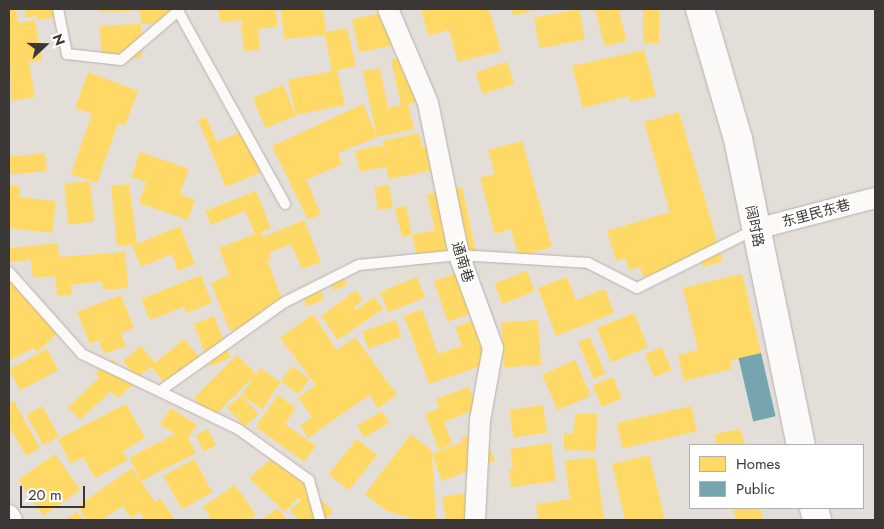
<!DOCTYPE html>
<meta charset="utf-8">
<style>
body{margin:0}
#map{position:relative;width:884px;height:529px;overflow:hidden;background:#e4ded9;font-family:Jost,"Noto Sans SC",sans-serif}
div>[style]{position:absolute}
.homes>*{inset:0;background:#ffd966;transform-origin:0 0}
.public>*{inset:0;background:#76a5af;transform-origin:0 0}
.roads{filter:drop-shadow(0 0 1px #b5b1ae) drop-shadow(0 0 1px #b5b1ae)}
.service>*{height:10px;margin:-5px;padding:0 5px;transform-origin:5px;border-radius:5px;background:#fbfaf9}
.minor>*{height:20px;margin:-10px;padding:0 10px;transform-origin:10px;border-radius:10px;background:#fbfaf9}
.secondary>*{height:28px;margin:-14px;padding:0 14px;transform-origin:14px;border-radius:14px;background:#fbfaf9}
span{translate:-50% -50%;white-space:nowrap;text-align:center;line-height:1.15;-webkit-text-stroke:5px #fff;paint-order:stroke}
.street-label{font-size:14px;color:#3b3734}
.frame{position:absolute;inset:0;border:10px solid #3b3734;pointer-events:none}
.legend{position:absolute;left:689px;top:444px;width:175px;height:65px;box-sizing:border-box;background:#fff;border:1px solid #b1afae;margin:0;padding:6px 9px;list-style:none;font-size:15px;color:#3b3734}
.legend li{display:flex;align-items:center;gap:10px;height:25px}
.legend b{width:25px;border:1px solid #b1afae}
.north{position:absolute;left:20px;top:20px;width:50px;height:50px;-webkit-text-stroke:4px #fff;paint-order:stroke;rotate:69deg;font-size:14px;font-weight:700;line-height:20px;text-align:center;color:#3b3734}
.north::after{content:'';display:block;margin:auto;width:18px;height:22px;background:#3b3734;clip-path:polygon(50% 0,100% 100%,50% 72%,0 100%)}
.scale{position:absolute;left:20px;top:486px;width:65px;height:22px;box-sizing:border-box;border:2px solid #3b3734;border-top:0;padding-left:6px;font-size:15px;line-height:18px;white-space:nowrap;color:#3b3734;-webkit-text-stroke:4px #fff;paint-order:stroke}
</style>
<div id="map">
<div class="homes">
<i style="clip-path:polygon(9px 9px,16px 9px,18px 23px,35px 20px,42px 60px,29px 62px,35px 97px,11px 101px)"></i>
<i style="clip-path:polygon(24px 9px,62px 9px,64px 15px,38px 20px,37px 16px,26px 18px)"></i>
<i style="clip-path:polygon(100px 9px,183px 9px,184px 22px,141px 24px,140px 10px,100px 12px)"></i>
<i style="clip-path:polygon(218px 9px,276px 9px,277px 27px,258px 29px,260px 50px,244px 51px,241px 20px,220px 22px)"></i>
<i style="clip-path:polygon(281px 9px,323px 9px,326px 32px,347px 28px,356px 66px,337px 70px,345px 105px,296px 115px,288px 80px,332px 71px,325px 35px,284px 39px)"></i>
<i style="clip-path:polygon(421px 9px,489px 9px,501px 51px,458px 62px,449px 30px,428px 36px)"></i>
<i style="clip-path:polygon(511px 9px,537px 9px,514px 16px)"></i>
<i style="left:579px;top:9px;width:31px;height:46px;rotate:79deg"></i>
<i style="clip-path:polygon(595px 9px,623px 9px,619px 11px,627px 41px,605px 46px)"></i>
<i style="left:643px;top:9px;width:16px;height:34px"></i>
<i style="left:396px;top:10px;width:34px;height:45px;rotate:78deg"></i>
<i style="left:141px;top:24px;width:34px;height:41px;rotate:88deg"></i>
<i style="clip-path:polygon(644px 50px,656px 96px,630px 102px,629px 96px,583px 108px,572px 66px)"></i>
<i style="clip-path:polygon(407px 56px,416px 102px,408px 104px,414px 129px,377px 137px,338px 153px,342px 164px,306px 180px,321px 214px,308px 220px,272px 146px,363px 104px,377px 137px,363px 71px,380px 68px,388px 108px,401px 105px,391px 60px)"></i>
<i style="left:507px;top:62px;width:23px;height:33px;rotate:72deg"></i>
<i style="clip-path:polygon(88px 72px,138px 91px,125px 126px,118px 123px,97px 183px,71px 174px,92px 114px,75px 108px)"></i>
<i style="left:283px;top:85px;width:33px;height:33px;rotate:67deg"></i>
<i style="clip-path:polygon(679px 112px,723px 261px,703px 267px,701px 260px,643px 277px,640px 267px,629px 270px,625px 258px,616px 261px,607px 231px,670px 212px,644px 122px)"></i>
<i style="clip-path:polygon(206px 117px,217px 142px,248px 129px,264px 171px,226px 187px,198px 120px)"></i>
<i style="clip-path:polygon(419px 133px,422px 147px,433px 145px,438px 169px,389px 179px,386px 167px,360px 172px,355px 151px,382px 145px,386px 155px,383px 141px)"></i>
<i style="clip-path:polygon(522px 141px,552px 247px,519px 257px,511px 229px,495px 234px,480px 178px,495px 174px,488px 150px)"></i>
<i style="clip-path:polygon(140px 152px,189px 169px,180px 194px,195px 200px,188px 220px,139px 203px,146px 182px,131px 177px)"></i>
<i style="left:45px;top:153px;width:18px;height:36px;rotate:84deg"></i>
<i style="left:90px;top:181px;width:41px;height:26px;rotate:84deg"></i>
<i style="clip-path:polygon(129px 184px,137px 244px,180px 226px,195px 264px,178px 271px,172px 254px,141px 267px,132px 245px,137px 244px,117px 246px,111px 186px)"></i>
<i style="clip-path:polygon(9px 185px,20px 186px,19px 197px,56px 201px,52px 233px,9px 228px)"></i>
<i style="left:389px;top:185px;width:23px;height:15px;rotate:80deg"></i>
<i style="clip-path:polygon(462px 187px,476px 253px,419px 266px,412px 235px,402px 237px,395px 208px,406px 206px,412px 235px,435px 230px,427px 194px)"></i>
<i style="clip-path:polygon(256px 191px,271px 228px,261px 232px,263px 237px,304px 220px,321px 262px,302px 269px,291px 244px,269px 253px,271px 259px,267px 260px,286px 309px,230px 331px,211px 283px,229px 275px,219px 248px,255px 234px,245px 211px,211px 225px,205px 211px)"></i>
<i style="clip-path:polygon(58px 243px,59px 257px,125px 252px,128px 288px,103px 290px,102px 281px,71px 285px,72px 295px,57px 296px,55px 276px,33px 278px,31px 260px,9px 262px,9px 248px)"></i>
<i style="left:466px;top:270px;width:43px;height:34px;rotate:71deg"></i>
<i style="left:527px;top:271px;width:22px;height:35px;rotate:69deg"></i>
<i style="clip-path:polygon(9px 273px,61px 330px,37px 352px,33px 348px,9px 361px)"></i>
<i style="left:342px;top:273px;width:13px;height:14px;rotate:67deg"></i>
<i style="clip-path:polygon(742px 274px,761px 353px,730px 361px,732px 369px,684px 381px,678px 355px,698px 350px,683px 288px)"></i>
<i style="clip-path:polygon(201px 275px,212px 303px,186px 313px,184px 307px,150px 320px,141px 299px)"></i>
<i style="left:417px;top:277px;width:22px;height:40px;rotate:68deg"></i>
<i style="clip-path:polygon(567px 277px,576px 300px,605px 289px,614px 313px,556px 336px,538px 288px)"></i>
<i style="left:316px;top:280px;width:21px;height:19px;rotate:67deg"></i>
<i style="clip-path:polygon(356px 290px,363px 300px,354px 307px,356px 310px,374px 297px,383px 309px,338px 340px,321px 316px)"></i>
<i style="clip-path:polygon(121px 295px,134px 328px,121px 333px,126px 346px,104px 354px,99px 342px,107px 337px,90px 344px,77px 312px)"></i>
<i style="clip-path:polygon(422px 309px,438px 354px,462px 346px,455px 327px,480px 318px,495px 361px,429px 384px,404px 316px)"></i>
<i style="left:634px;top:313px;width:37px;height:40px;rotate:68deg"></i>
<i style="clip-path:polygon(313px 314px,337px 350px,355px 337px,397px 395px,378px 408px,369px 395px,308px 438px,300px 426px,312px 417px,298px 398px,316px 385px,280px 338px)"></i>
<i style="left:214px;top:316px;width:45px;height:22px;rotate:68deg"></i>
<i style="left:396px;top:320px;width:18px;height:36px;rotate:71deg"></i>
<i style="left:538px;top:320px;width:45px;height:37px;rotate:86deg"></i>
<i style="left:590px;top:337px;width:40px;height:13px;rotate:67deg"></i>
<i style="clip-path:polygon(184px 339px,201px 359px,168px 387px,151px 367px,137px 378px,123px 361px,141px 346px,155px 363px)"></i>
<i style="left:662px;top:347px;width:25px;height:19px;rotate:67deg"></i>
<i style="left:47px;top:349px;width:24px;height:43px;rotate:62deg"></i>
<i style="left:237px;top:355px;width:27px;height:61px;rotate:45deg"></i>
<i style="clip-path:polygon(112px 359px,135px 383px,118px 398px,111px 391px,80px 420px,68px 407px,99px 378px,96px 374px)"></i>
<i style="left:575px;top:360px;width:39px;height:36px;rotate:66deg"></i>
<i style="left:292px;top:366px;width:22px;height:19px;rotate:36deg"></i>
<i style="left:260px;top:368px;width:25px;height:33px;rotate:34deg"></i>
<i style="left:613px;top:377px;width:23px;height:22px;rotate:67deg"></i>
<i style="clip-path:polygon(469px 387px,477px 409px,444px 422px,452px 444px,439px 450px,425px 414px,439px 408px,436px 399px)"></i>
<i style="left:241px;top:395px;width:26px;height:19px;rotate:47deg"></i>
<i style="clip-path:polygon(278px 395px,296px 408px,285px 424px,316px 446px,304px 462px,256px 427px)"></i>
<i style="clip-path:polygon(14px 401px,40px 448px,26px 456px,9px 426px,9px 404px)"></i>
<i style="clip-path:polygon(126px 404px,145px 438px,123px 451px,128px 460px,95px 478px,83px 457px,71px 464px,58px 439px)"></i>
<i style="left:543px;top:405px;width:28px;height:34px;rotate:82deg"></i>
<i style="left:42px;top:406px;width:35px;height:18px;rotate:61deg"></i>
<i style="left:691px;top:406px;width:26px;height:76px;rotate:77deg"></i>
<i style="clip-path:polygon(171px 408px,197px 425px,188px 438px,196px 453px,141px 481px,129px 458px,175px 434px,160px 424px)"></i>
<i style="left:382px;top:411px;width:14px;height:29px;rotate:60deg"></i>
<i style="clip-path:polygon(575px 414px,597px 414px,596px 451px,564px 450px,564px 433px,574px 433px)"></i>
<i style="left:208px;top:429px;width:18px;height:14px;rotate:63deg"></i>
<i style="clip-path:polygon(740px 429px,745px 445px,717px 445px,715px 434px)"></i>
<i style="clip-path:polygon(483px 430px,495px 461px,442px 481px,432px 454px,436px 520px,417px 520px,385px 510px,365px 494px,411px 434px,431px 450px,432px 454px,463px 442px,461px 438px)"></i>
<i style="left:357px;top:439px;width:26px;height:45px;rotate:39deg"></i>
<i style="clip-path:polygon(551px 443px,556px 481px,511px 487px,509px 470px,513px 470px,510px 449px)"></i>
<i style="left:55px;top:454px;width:44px;height:45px;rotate:55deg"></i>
<i style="clip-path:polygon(649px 455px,665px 520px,625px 520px,612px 464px)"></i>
<i style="clip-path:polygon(275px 456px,333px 511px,325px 520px,300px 520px,290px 511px,301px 500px,299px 497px,285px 512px,249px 478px)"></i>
<i style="clip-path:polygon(595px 457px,604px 519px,538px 520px,536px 504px,570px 499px,565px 461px)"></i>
<i style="left:194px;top:459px;width:38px;height:35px;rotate:61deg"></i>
<i style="clip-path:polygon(132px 468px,155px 502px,160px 498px,175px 520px,145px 520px,140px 512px,131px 518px,123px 506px,101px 520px,87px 520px,78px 506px)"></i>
<i style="clip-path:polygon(235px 485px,256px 515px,248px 520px,212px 520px,203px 507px)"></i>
<i style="clip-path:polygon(478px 491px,483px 520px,446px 520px,442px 497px)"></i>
<i style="clip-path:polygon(278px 508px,287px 520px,261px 520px)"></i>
<i style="clip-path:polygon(733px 508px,760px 508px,763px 520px,736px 520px)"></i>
<i style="clip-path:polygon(77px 512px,83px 520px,65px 520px)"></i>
</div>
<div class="public">
<i style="left:761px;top:353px;width:65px;height:23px;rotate:77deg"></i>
</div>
<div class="roads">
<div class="service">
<i style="left:58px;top:9px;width:46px;rotate:78.7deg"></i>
<i style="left:67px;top:54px;width:54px;rotate:6.3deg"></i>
<i style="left:121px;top:60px;width:74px;rotate:-40.6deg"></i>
<i style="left:177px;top:9px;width:223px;rotate:61deg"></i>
<i style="left:9px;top:272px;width:110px;rotate:48.3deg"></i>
<i style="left:82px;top:354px;width:173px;rotate:25.7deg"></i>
<i style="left:238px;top:429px;width:87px;rotate:35.7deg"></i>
<i style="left:309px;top:480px;width:41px;rotate:74.6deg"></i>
<i style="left:160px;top:391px;width:153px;rotate:-35.5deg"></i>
<i style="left:285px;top:302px;width:83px;rotate:-26.6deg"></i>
<i style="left:359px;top:265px;width:100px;rotate:-5.7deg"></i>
<i style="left:459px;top:255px;width:129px;rotate:3.5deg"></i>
<i style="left:588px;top:263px;width:55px;rotate:27deg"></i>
<i style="left:637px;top:288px;width:133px;rotate:-26.4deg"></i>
</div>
<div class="minor">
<i style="left:388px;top:9px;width:102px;rotate:66.9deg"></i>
<i style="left:428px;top:103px;width:155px;rotate:78.5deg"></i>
<i style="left:459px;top:255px;width:99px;rotate:69.9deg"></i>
<i style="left:493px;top:348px;width:73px;rotate:100.2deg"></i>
<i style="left:480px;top:420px;width:100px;rotate:92.9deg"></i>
<i style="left:756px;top:229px;width:123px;rotate:-14.6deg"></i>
<i style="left:9px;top:515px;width:6px;rotate:59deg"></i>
</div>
<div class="secondary">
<i style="left:700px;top:9px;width:135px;rotate:73.7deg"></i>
<i style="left:738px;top:139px;width:312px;rotate:78.4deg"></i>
<i style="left:814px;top:508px;width:12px;rotate:76deg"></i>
</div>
</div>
<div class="street-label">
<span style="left:816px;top:213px;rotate:-15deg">东里民东巷</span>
<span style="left:755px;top:226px;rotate:78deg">阔时路</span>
<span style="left:463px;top:262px;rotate:73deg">通南巷</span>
</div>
<div class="frame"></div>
<ul class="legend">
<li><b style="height:14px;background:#ffd966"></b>Homes</li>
<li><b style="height:14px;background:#76a5af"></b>Public</li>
</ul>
<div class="north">N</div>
<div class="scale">20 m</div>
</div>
